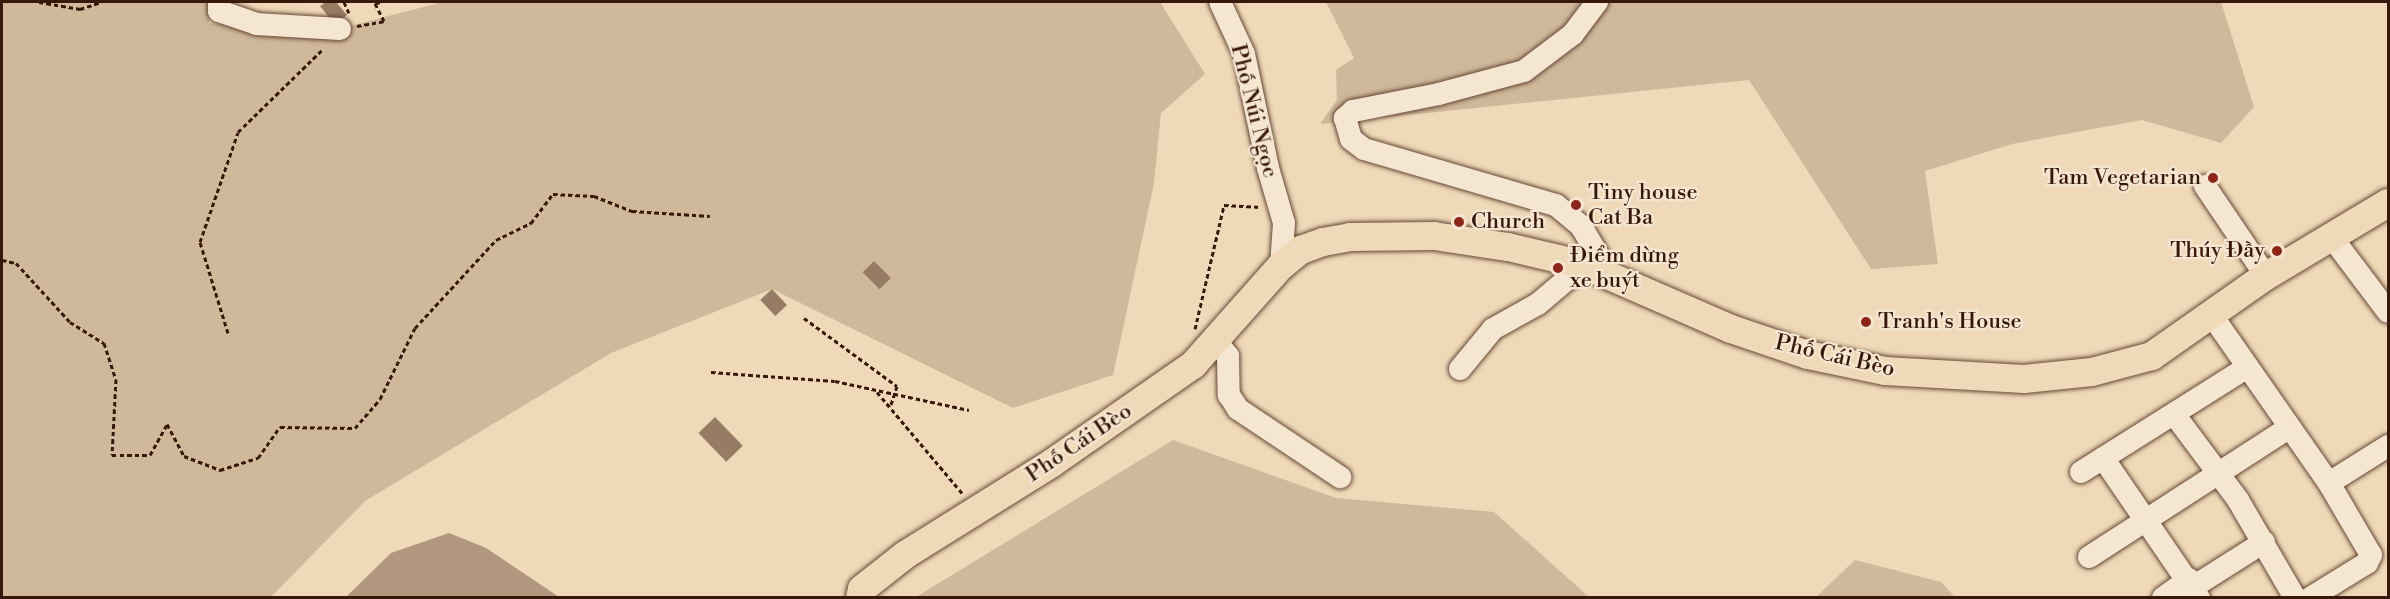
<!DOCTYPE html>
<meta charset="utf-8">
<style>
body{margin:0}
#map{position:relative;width:2390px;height:599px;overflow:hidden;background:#efd9b8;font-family:"Libre Bodoni",serif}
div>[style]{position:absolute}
.green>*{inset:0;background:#d0b89b}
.water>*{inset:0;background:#b1977d}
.building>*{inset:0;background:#977c65;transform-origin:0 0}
.path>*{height:3px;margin-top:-1.5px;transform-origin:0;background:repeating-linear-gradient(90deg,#38180b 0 4.5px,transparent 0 7.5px)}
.roads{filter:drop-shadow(0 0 2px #664836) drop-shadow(0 0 2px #664836)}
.minor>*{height:22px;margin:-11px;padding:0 11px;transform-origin:11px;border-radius:11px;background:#f5e6d1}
.major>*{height:28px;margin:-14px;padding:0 14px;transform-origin:14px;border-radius:14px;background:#efd9b8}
.dots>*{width:16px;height:16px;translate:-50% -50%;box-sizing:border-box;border:3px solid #f5e6d1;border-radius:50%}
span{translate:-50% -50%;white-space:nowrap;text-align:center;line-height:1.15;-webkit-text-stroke:4.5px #f5e6d1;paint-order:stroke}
.street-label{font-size:22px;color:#38180b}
.poi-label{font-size:22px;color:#38180b}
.right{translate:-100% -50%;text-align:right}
.left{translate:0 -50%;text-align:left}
.frame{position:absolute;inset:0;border:3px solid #38180b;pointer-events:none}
</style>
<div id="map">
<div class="green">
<i style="clip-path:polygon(2px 2px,209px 2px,209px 23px,318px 34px,443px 2px,1160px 2px,1205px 74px,1161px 113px,1154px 183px,1113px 375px,1013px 408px,772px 289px,611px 353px,365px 501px,271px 597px,2px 597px)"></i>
<i style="clip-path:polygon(1326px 2px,2221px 2px,2254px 107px,2221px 143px,2142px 120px,2012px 144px,1925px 171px,1938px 264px,1871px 269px,1749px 80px,1320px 124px,1337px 100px,1336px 70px,1354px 58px)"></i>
<i style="clip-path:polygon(1173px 440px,1336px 498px,1494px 512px,1589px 597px,916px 597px)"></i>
<i style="clip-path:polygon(1855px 560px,1941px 582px,1955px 597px,1816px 597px)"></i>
</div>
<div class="water">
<i style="clip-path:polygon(449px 533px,486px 548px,559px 597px,346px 597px,391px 553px)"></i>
</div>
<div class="building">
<i style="clip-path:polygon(326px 2px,336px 2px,347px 15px,335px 25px,320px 6px)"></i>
<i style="left:874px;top:261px;width:24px;height:16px;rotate:45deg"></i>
<i style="left:772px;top:289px;width:22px;height:16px;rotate:47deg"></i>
<i style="left:715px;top:417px;width:40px;height:23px;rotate:46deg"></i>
</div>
<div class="path">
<i style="left:39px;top:2px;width:42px;rotate:9.7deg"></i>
<i style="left:80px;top:9px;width:23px;rotate:-18deg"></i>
<i style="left:344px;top:2px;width:12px;rotate:66deg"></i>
<i style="left:357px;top:26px;width:27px;rotate:-10deg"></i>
<i style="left:384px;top:21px;width:20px;rotate:-117deg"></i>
<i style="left:375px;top:3px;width:7px;rotate:-8deg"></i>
<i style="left:2px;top:260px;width:14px;rotate:12deg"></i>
<i style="left:16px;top:263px;width:80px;rotate:47.5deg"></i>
<i style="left:70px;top:322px;width:40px;rotate:32deg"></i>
<i style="left:104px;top:343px;width:38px;rotate:72deg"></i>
<i style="left:116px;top:379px;width:76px;rotate:93deg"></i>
<i style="left:112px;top:455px;width:38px"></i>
<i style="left:150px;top:455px;width:35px;rotate:-61deg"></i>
<i style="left:167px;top:424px;width:36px;rotate:62deg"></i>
<i style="left:184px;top:456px;width:39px;rotate:21deg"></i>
<i style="left:220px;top:470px;width:40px;rotate:-18deg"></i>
<i style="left:258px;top:458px;width:38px;rotate:-55deg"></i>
<i style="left:280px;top:427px;width:75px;rotate:0.8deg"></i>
<i style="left:355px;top:428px;width:38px;rotate:-49deg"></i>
<i style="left:380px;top:399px;width:79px;rotate:-63.8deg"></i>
<i style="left:415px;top:328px;width:120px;rotate:-47.4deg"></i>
<i style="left:496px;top:240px;width:39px;rotate:-26deg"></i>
<i style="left:531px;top:223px;width:36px;rotate:-53deg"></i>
<i style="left:553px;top:194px;width:41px;rotate:2.8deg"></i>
<i style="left:594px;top:196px;width:41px;rotate:21.5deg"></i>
<i style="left:632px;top:211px;width:78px;rotate:3.7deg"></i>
<i style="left:804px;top:318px;width:115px;rotate:36.2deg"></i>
<i style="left:897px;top:386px;width:22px;rotate:108deg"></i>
<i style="left:1195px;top:329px;width:127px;rotate:-76.8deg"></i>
<i style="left:1224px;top:205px;width:37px;rotate:3deg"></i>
<i style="left:228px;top:333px;width:95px;rotate:-107.1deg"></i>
<i style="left:200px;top:242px;width:116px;rotate:-70.9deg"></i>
<i style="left:238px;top:132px;width:120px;rotate:-44.3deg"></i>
<i style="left:711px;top:372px;width:124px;rotate:4.2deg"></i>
<i style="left:835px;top:381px;width:137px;rotate:12.2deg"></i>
<i style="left:877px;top:392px;width:132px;rotate:49.9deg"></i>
</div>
<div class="roads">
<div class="minor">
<i style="left:219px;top:2px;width:9px;rotate:90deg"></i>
<i style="left:219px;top:11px;width:39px;rotate:19deg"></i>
<i style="left:256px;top:24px;width:84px;rotate:3.4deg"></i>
<i style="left:1220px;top:2px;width:57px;rotate:65.2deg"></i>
<i style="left:1244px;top:54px;width:116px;rotate:78.1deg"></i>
<i style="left:1268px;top:168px;width:57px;rotate:73.8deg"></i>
<i style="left:1284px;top:223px;width:43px;rotate:94deg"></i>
<i style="left:1597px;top:2px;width:40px;rotate:127deg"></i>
<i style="left:1573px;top:34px;width:61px;rotate:142.9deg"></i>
<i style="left:1524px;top:71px;width:88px;rotate:164.9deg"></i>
<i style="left:1439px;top:94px;width:88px;rotate:168.8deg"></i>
<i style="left:1353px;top:111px;width:11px;rotate:139deg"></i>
<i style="left:1345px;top:118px;width:22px;rotate:74deg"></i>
<i style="left:1351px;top:139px;width:16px;rotate:38deg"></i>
<i style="left:1364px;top:149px;width:200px;rotate:16.3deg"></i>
<i style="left:1556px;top:205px;width:33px;rotate:40deg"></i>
<i style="left:1581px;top:226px;width:57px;rotate:59.4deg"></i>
<i style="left:2205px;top:186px;width:109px;rotate:55.9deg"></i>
<i style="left:2333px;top:239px;width:91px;rotate:53deg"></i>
<i style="left:2213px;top:317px;width:203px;rotate:55.1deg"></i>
<i style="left:2329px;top:483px;width:70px;rotate:-32.1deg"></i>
<i style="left:1215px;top:340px;width:21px;rotate:51deg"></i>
<i style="left:1228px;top:356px;width:39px;rotate:89deg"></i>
<i style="left:1229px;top:395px;width:17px;rotate:57deg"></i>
<i style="left:1238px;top:409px;width:123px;rotate:33.7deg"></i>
<i style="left:1460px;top:369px;width:52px;rotate:-50.5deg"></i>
<i style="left:1493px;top:329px;width:51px;rotate:-29.1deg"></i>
<i style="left:1538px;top:304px;width:60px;rotate:-40.3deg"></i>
<i style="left:2174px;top:414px;width:107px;rotate:53.3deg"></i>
<i style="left:2238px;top:500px;width:113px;rotate:59.8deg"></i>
<i style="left:2103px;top:458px;width:170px;rotate:55.6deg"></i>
<i style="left:2081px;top:472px;width:197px;rotate:-32.2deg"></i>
<i style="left:2089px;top:557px;width:239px;rotate:-32.9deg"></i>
<i style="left:2193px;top:587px;width:84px;rotate:-32.4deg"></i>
<i style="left:2163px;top:598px;width:32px;rotate:-36deg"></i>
<i style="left:2310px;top:598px;width:67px;rotate:-31.6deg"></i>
<i style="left:2367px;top:563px;width:9px;rotate:-63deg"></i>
<i style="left:2371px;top:555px;width:83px;rotate:-120.3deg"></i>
</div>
<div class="major">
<i style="left:860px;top:598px;width:9px;rotate:-77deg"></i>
<i style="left:862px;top:589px;width:55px;rotate:-38.3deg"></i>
<i style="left:905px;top:555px;width:173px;rotate:-32deg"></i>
<i style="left:1052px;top:463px;width:172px;rotate:-34.8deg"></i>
<i style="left:1193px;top:365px;width:132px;rotate:-48.4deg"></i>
<i style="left:1281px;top:266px;width:26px;rotate:-39deg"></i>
<i style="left:1301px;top:250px;width:23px;rotate:-20deg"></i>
<i style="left:1323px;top:242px;width:27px;rotate:-10deg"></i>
<i style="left:1350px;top:237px;width:84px;rotate:-0.7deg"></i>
<i style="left:1434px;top:236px;width:75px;rotate:8.5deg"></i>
<i style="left:1508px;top:247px;width:78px;rotate:13.3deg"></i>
<i style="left:1584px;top:265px;width:160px;rotate:23.5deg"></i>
<i style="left:1731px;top:329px;width:81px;rotate:18.7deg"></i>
<i style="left:1808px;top:355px;width:79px;rotate:11.7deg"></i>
<i style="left:1885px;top:371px;width:139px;rotate:3.3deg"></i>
<i style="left:2024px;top:379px;width:68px;rotate:-5.9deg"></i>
<i style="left:2092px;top:372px;width:62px;rotate:-14.9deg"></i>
<i style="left:2152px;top:356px;width:139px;rotate:-35.1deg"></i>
<i style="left:2266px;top:276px;width:142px;rotate:-30.9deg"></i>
</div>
</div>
<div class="dots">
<i style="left:2213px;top:178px;background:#8f2418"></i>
<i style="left:1576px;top:205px;background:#8f2418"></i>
<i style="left:1459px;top:222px;background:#8f2418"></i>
<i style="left:2277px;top:251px;background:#8f2418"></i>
<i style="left:1558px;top:268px;background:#8f2418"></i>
<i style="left:1866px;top:322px;background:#8f2418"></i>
</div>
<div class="street-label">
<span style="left:1254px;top:111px;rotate:76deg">Phố Núi Ngọc</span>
<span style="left:1835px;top:356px;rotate:13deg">Phố Cái Bèo</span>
<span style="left:1079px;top:443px;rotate:-34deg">Phố Cái Bèo</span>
</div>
<div class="poi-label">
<span class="right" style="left:2201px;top:178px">Tam Vegetarian</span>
<span class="left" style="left:1588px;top:205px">Tiny house<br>Cat Ba</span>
<span class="left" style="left:1471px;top:222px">Church</span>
<span class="right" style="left:2265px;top:251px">Thúy Đầy</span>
<span class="left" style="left:1570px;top:268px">Điểm dừng<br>xe buýt</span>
<span class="left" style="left:1878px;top:322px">Tranh's House</span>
</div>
<div class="frame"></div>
</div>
